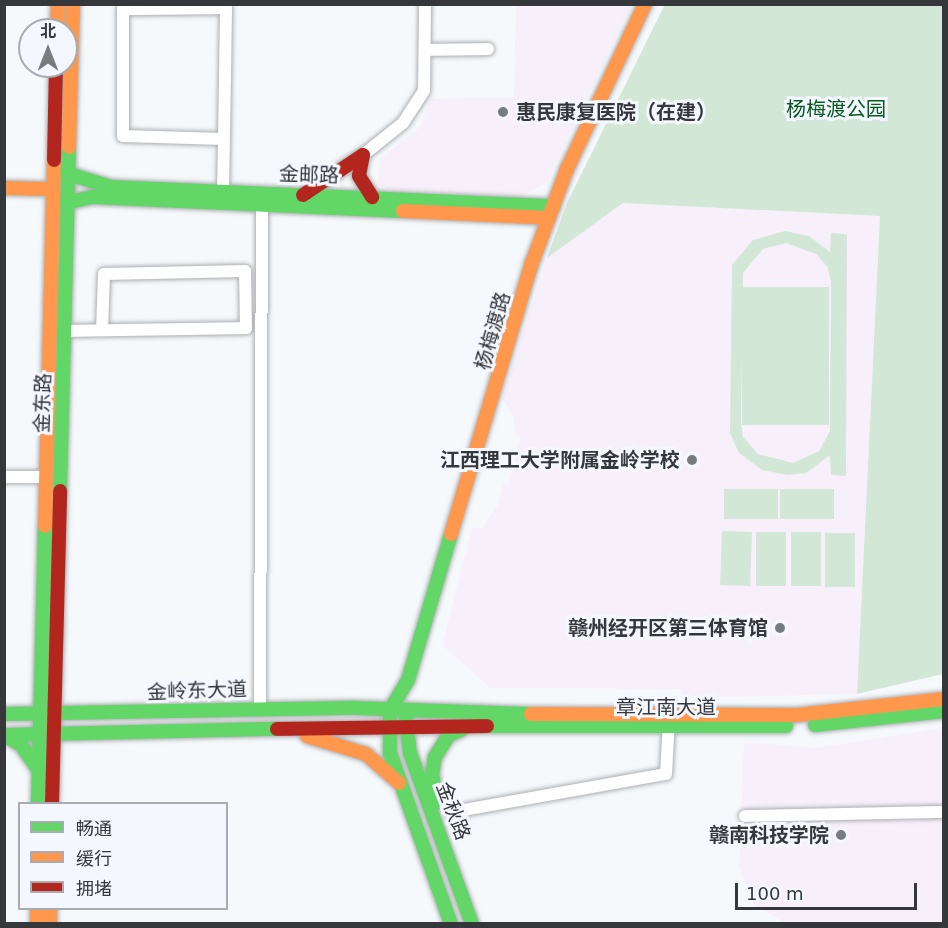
<!DOCTYPE html>
<meta charset="utf-8">
<style>
body{margin:0}
#map{position:relative;width:948px;height:928px;overflow:hidden;background:#f6f9fc;font-family:"DejaVu Sans","Noto Sans SC",sans-serif}
div>[style]{position:absolute}
.education>*{inset:0;background:#f7f0fb}
.medical>*{inset:0;background:#f7effa}
.green>*{inset:0;background:#d2e7d6;transform-origin:0 0}
.roads{filter:drop-shadow(0 0 2px #adafb2) drop-shadow(0 0 2px #adafb2)}
.street>*{height:12px;margin:-6px;padding:0 6px;transform-origin:6px;border-radius:6px;background:#fefeff}
.fast>*{height:14px;margin:-7px;padding:0 7px;transform-origin:7px;border-radius:7px;background:#63d668}
.slow>*{height:14px;margin:-7px;padding:0 7px;transform-origin:7px;border-radius:7px;background:#ff974d}
.jam>*{height:14px;margin:-7px;padding:0 7px;transform-origin:7px;border-radius:7px;background:#b3261e}
.dots>*{width:16px;height:16px;translate:-50% -50%;box-sizing:border-box;border:3px solid #f4f8fe;border-radius:50%}
span{translate:-50% -50%;white-space:nowrap;text-align:center;line-height:1.15;-webkit-text-stroke:6px #f4f8fe;paint-order:stroke}
.park-label{font-size:20px;color:#07591f}
.poi-label{font-size:20px;color:#35373b;font-weight:700}
.left{translate:0 -50%;text-align:left}
.right{translate:-100% -50%;text-align:right}
.street-label{font-size:20px;color:#35373b}
.frame{position:absolute;inset:0;border:6px solid #35373b;pointer-events:none}
.legend{position:absolute;left:18px;top:802px;width:210px;height:108px;box-sizing:border-box;background:#f4f8fe;border:2px solid #a8abb0;margin:0;padding:8px 10px;list-style:none;font-size:18px;color:#35373b}
.legend li{display:flex;align-items:center;gap:12px;height:30px}
.legend b{width:30px;border:2px solid #a8abb0}
.north{position:absolute;left:18px;top:18px;width:60px;height:60px;box-sizing:border-box;background:#f4f8fe;border:2px solid #a8abb0;border-radius:50%;rotate:0deg;font-size:16px;font-weight:700;line-height:24px;text-align:center;color:#35373b}
.north::after{content:'';display:block;margin:auto;width:21px;height:27px;background:#797b7f;clip-path:polygon(50% 0,100% 100%,50% 72%,0 100%)}
.scale{position:absolute;left:735px;top:883px;width:182px;height:27px;box-sizing:border-box;border:3px solid #35373b;border-top:0;padding-left:8px;font-size:18px;line-height:21px;white-space:nowrap;color:#35373b;-webkit-text-stroke:4px #f4f8fe;paint-order:stroke}
</style>
<div id="map">
<div class="education">
<i style="clip-path:polygon(623px 203px,880px 216px,857px 694px,681px 698px,681px 689px,490px 688px,442px 645px,472px 527px,482px 529px,498px 504px,503px 484px,508px 485px,521px 437px,515px 435px,514px 417px,502px 399px,547px 258px)"></i>
<i style="clip-path:polygon(943px 728px,943px 923px,785px 923px,754px 904px,739px 867px,744px 742px,815px 748px)"></i>
</div>
<div class="medical">
<i style="clip-path:polygon(516px 5px,631px 5px,546px 183px,518px 198px,388px 189px,378px 183px,380px 159px,421px 126px,430px 99px,514px 97px)"></i>
</div>
<div class="green">
<i style="clip-path:polygon(665px 4px,943px 5px,943px 674px,857px 694px,880px 216px,623px 203px,547px 258px,567px 203px)"></i>
<i style="clip-path:polygon(evenodd,785px 231px,809px 236px,830px 252px,831px 233px,847px 234px,846px 476px,831px 475px,830px 455px,806px 473px,788px 475px,762px 470px,739px 453px,730px 433px,732px 265px,753px 240px,785px 231px,786px 243px,816px 254px,827px 266px,831px 281px,830px 431px,819px 451px,793px 463px,758px 454px,743px 437px,741px 422px,743px 273px,763px 249px,786px 243px)"></i>
<i style="left:742px;top:287px;width:87px;height:138px"></i>
<i style="left:724px;top:489px;width:54px;height:30px"></i>
<i style="left:780px;top:489px;width:54px;height:30px"></i>
<i style="left:722px;top:531px;width:30px;height:54px;rotate:2deg"></i>
<i style="left:756px;top:532px;width:30px;height:54px"></i>
<i style="left:791px;top:532px;width:30px;height:54px"></i>
<i style="left:825px;top:533px;width:30px;height:54px"></i>
</div>
<div class="roads">
<div class="street">
<i style="left:425px;top:50px;width:63px;rotate:-0.9deg"></i>
<i style="left:363px;top:155px;width:51px;rotate:-38.7deg"></i>
<i style="left:403px;top:123px;width:38px;rotate:-57deg"></i>
<i style="left:424px;top:91px;width:87px;rotate:-89.3deg"></i>
<i style="left:223px;top:191px;width:52px;rotate:-88.9deg"></i>
<i style="left:224px;top:139px;width:131px;rotate:-89.1deg"></i>
<i style="left:226px;top:8px;width:103px;rotate:179.4deg"></i>
<i style="left:123px;top:9px;width:127px;rotate:90deg"></i>
<i style="left:123px;top:136px;width:101px;rotate:1.7deg"></i>
<i style="left:65px;top:331px;width:181px;rotate:-0.9deg"></i>
<i style="left:246px;top:328px;width:57px;rotate:-91deg"></i>
<i style="left:245px;top:271px;width:141px;rotate:178.8deg"></i>
<i style="left:104px;top:274px;width:56px;rotate:92deg"></i>
<i style="left:4px;top:477px;width:43px"></i>
<i style="left:260px;top:708px;width:511px;rotate:-89.78deg"></i>
<i style="left:452px;top:812px;width:217px;rotate:-10.1deg"></i>
<i style="left:666px;top:774px;width:54px;rotate:-86.8deg"></i>
<i style="left:745px;top:816px;width:199px;rotate:-1.2deg"></i>
</div>
<div class="fast">
<i style="left:66px;top:173px;width:47px;rotate:17.3deg"></i>
<i style="left:111px;top:187px;width:443px;rotate:2.5deg"></i>
<i style="left:66px;top:203px;width:27px;rotate:-13deg"></i>
<i style="left:92px;top:197px;width:311px;rotate:2.6deg"></i>
<i style="left:60px;top:491px;width:344px;rotate:-88.5deg"></i>
<i style="left:4px;top:714px;width:352px;rotate:-1deg"></i>
<i style="left:356px;top:708px;width:175px;rotate:2deg"></i>
<i style="left:406px;top:717px;width:36px;rotate:84deg"></i>
<i style="left:410px;top:753px;width:182px;rotate:70.1deg"></i>
<i style="left:815px;top:725px;width:130px;rotate:-6.2deg"></i>
<i style="left:487px;top:726px;width:299px"></i>
<i style="left:4px;top:735px;width:273px;rotate:-1.3deg"></i>
<i style="left:4px;top:735px;width:20px;rotate:30deg"></i>
<i style="left:21px;top:745px;width:29px;rotate:55deg"></i>
<i style="left:437px;top:802px;width:27px;rotate:-100deg"></i>
<i style="left:432px;top:775px;width:18px;rotate:-81deg"></i>
<i style="left:435px;top:757px;width:26px;rotate:-58deg"></i>
<i style="left:449px;top:735px;width:15px;rotate:-23deg"></i>
<i style="left:38px;top:804px;width:278px;rotate:-88.6deg"></i>
<i style="left:451px;top:924px;width:182px;rotate:-109.6deg"></i>
<i style="left:390px;top:753px;width:43px;rotate:-90deg"></i>
<i style="left:390px;top:710px;width:35px;rotate:-59deg"></i>
<i style="left:408px;top:680px;width:152px;rotate:-73.6deg"></i>
</div>
<div class="slow">
<i style="left:57px;top:30px;width:26px;rotate:-88deg"></i>
<i style="left:69px;top:147px;width:143px;rotate:-88.4deg"></i>
<i style="left:4px;top:188px;width:47px;rotate:1.2deg"></i>
<i style="left:403px;top:211px;width:146px;rotate:2.7deg"></i>
<i style="left:45px;top:526px;width:366px;rotate:-88.6deg"></i>
<i style="left:451px;top:534px;width:283px;rotate:-73.4deg"></i>
<i style="left:532px;top:263px;width:100px;rotate:-69.6deg"></i>
<i style="left:567px;top:169px;width:183px;rotate:-64.7deg"></i>
<i style="left:531px;top:714px;width:266px;rotate:0.2deg"></i>
<i style="left:797px;top:715px;width:148px;rotate:-6.2deg"></i>
<i style="left:307px;top:736px;width:62px;rotate:17deg"></i>
<i style="left:366px;top:754px;width:44px;rotate:41.3deg"></i>
<i style="left:37px;top:908px;width:16px;rotate:90deg"></i>
<i style="left:50px;top:908px;width:16px;rotate:90deg"></i>
</div>
<div class="jam">
<i style="left:363px;top:155px;width:21px;rotate:101deg"></i>
<i style="left:359px;top:176px;width:25px;rotate:58deg"></i>
<i style="left:54px;top:160px;width:94px;rotate:-88.8deg"></i>
<i style="left:303px;top:195px;width:72px;rotate:-33.7deg"></i>
<i style="left:277px;top:729px;width:210px;rotate:-0.8deg"></i>
<i style="left:52px;top:804px;width:313px;rotate:-88.5deg"></i>
</div>
</div>
<div class="dots">
<i style="left:503px;top:112px;background:#797b7f"></i>
<i style="left:692px;top:460px;background:#797b7f"></i>
<i style="left:780px;top:628px;background:#797b7f"></i>
<i style="left:841px;top:835px;background:#797b7f"></i>
</div>
<div class="park-label">
<span style="left:836px;top:109px">杨梅渡公园</span>
</div>
<div class="poi-label">
<span class="left" style="left:516px;top:112px">惠民康复医院（在建）</span>
<span class="right" style="left:680px;top:460px">江西理工大学附属金岭学校</span>
<span class="right" style="left:768px;top:628px">赣州经开区第三体育馆</span>
<span class="right" style="left:829px;top:835px">赣南科技学院</span>
</div>
<div class="street-label">
<span style="left:309px;top:175px;rotate:2deg">金邮路</span>
<span style="left:493px;top:331px;rotate:-74deg">杨梅渡路</span>
<span style="left:43px;top:403px;rotate:-88deg">金东路</span>
<span style="left:197px;top:691px;rotate:-2deg">金岭东大道</span>
<span style="left:666px;top:707px">章江南大道</span>
<span style="left:453px;top:811px;rotate:69deg">金秋路</span>
</div>
<div class="frame"></div>
<ul class="legend">
<li><b style="height:8px;background:#63d668"></b>畅通</li>
<li><b style="height:8px;background:#ff974d"></b>缓行</li>
<li><b style="height:8px;background:#b3261e"></b>拥堵</li>
</ul>
<div class="north">北</div>
<div class="scale">100 m</div>
</div>
